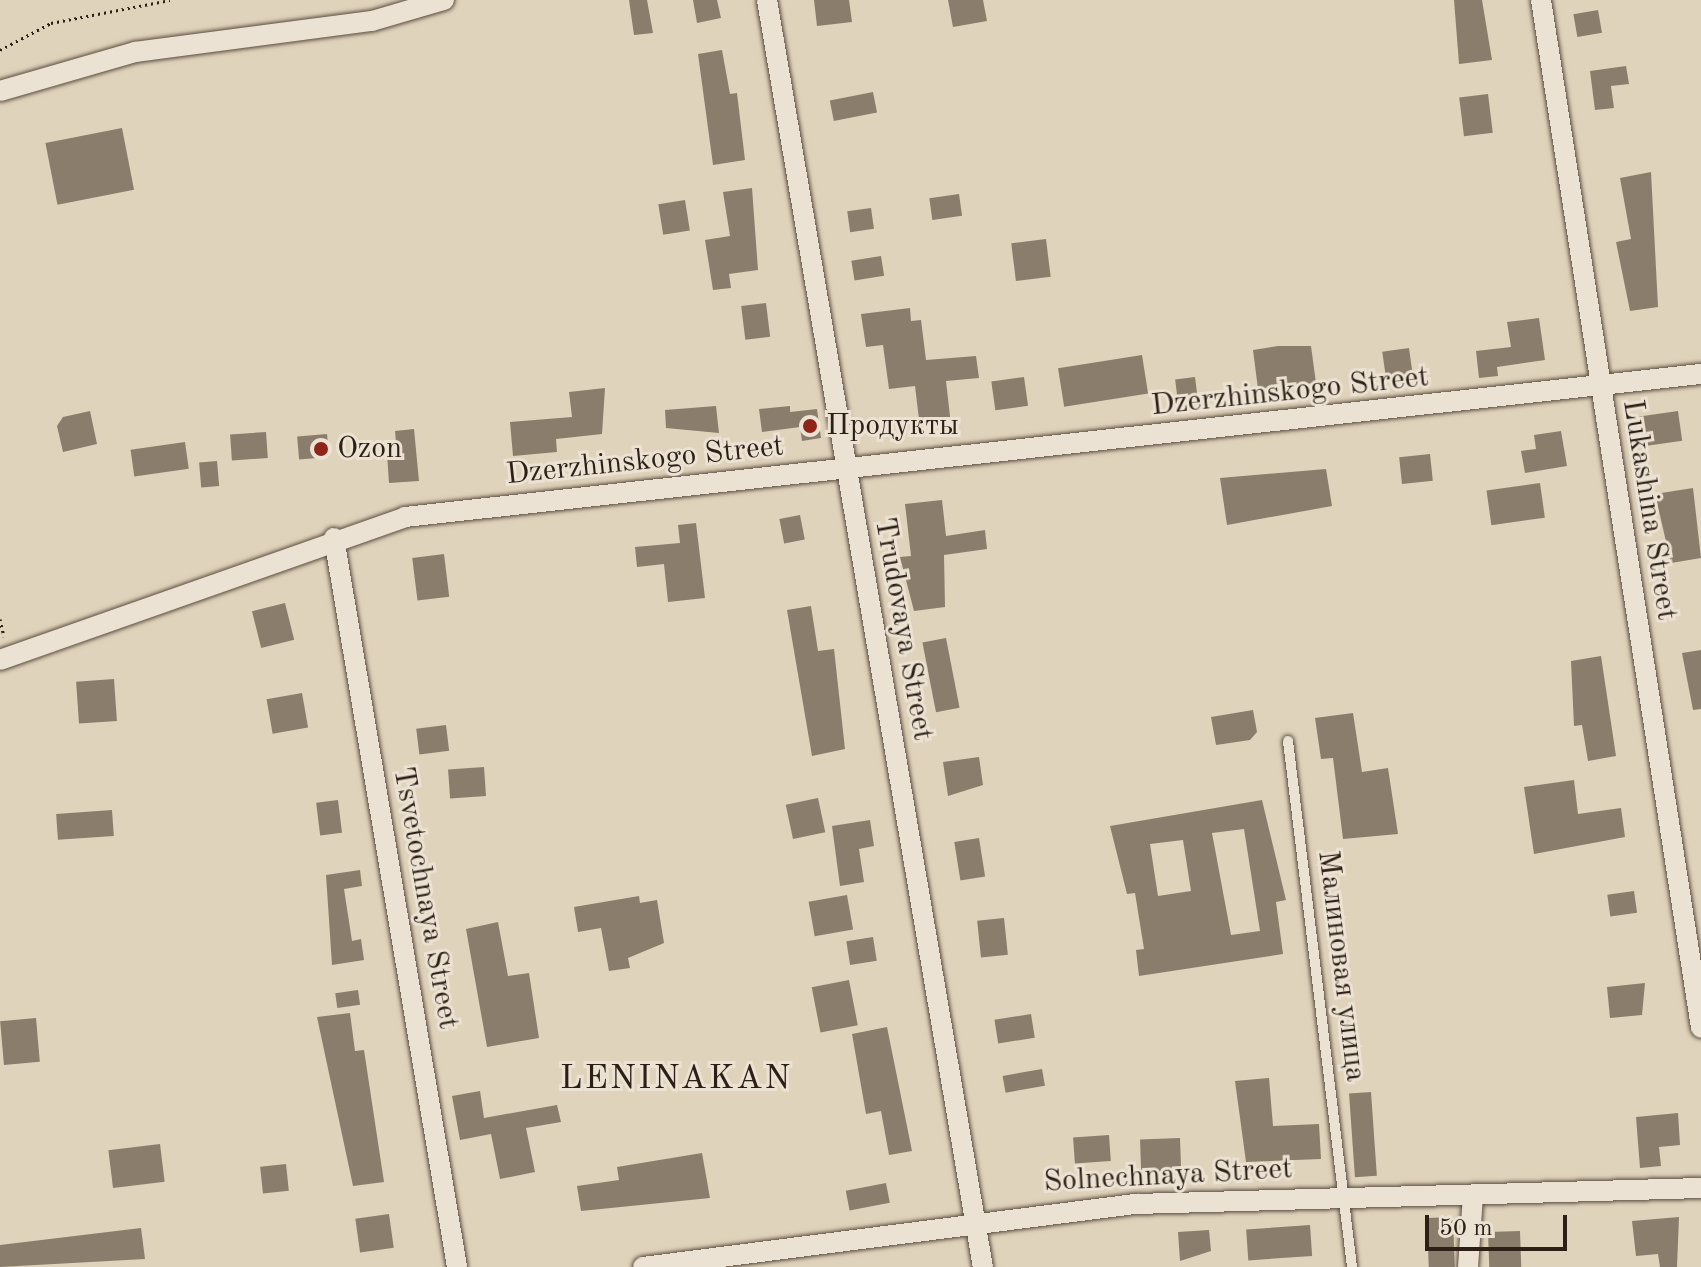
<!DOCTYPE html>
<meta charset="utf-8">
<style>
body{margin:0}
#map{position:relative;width:1701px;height:1267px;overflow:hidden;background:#e0d3bb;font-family:"Old Standard TT",serif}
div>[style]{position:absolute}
.building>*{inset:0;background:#8a7d6c;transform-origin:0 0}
.path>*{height:3px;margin-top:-1.5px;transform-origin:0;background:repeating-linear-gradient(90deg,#2d1f16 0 2px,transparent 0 6px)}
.roads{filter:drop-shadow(0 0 2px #5a4c3f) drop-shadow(0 0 2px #5a4c3f)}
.lane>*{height:10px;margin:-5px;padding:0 5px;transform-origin:5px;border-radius:5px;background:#ebe2d3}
.street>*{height:20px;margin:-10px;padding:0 10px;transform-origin:10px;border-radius:10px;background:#ebe2d3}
.dots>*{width:22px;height:22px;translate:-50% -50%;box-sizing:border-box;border:4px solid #ebe2d3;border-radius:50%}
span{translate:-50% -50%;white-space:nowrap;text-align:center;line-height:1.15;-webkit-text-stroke:6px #ebe2d3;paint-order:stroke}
.street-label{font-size:30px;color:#2d1f16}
.poi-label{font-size:30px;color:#2d1f16}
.left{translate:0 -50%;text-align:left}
.quarter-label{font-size:34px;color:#2d1f16;letter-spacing:2px}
.scale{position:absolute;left:1425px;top:1215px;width:142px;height:36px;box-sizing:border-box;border:4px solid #2d1f16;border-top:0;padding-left:10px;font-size:24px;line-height:28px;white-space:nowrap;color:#2d1f16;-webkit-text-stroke:6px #ebe2d3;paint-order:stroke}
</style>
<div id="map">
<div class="building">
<i style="clip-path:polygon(629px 0,647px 0,653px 33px,634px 35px)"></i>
<i style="clip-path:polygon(693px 0,717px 0,721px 18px,697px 23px)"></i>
<i style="clip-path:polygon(814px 0,849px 0,852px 22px,817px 26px)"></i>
<i style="clip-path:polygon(948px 0,983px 0,987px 21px,953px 27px)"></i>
<i style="clip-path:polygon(1454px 0,1482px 0,1492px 60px,1459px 64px)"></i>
<i style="left:1598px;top:10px;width:23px;height:25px;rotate:80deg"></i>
<i style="clip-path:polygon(722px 50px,730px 94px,737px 93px,745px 160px,713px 165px,698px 54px)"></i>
<i style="clip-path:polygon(1626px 66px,1629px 84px,1611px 86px,1614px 108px,1595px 110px,1590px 71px)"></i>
<i style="left:873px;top:92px;width:21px;height:44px;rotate:79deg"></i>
<i style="left:1488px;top:94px;width:39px;height:29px;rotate:83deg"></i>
<i style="left:122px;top:128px;width:63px;height:78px;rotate:79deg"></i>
<i style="clip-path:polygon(1651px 172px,1658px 307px,1630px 311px,1616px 242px,1631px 239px,1620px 178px)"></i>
<i style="clip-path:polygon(752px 188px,758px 270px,729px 274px,731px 288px,713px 290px,705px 240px,730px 236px,723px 192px)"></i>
<i style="left:959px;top:194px;width:22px;height:30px;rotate:82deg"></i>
<i style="left:685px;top:200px;width:31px;height:27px;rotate:81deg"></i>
<i style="left:871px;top:208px;width:21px;height:24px;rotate:82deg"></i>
<i style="left:1046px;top:239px;width:38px;height:35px;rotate:83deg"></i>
<i style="left:881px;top:256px;width:20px;height:30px;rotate:81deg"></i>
<i style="left:766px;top:303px;width:34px;height:25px;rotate:83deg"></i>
<i style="clip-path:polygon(910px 308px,911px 321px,921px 320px,926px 360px,976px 356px,979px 378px,946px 381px,951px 425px,920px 428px,915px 386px,889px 389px,883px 345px,866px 347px,861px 314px)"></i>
<i style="clip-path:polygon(1539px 318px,1545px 360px,1497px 367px,1498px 376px,1479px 378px,1476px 351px,1511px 347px,1507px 322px)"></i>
<i style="clip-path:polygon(1278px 346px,1311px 346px,1316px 383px,1258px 389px,1253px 350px)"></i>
<i style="left:1409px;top:348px;width:29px;height:27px;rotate:82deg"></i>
<i style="left:1142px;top:355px;width:39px;height:85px;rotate:81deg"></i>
<i style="left:1024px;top:377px;width:29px;height:33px;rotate:82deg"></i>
<i style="left:1195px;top:377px;width:24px;height:20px;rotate:83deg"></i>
<i style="clip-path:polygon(605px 388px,602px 434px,556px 439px,557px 452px,513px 456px,510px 422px,572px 417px,569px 392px)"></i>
<i style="clip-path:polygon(716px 406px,719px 433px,666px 428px,665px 410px)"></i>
<i style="clip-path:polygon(790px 406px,790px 412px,817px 409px,821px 438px,802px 441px,800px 427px,762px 432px,759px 409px)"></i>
<i style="clip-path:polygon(90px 411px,97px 444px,63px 452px,57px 426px,63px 417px)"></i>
<i style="left:1678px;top:411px;width:30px;height:39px;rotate:82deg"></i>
<i style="clip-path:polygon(414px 429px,419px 481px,389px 483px,387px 454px,397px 453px,395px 431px)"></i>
<i style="clip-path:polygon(1561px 431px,1567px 466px,1525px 473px,1521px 451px,1536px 449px,1534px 435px)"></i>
<i style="left:266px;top:432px;width:26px;height:36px;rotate:86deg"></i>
<i style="left:327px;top:434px;width:23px;height:30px;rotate:85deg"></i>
<i style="left:185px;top:442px;width:27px;height:55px;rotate:82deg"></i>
<i style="left:1430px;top:454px;width:27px;height:31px;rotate:84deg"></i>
<i style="left:217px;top:461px;width:25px;height:18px;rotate:85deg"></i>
<i style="clip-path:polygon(1326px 469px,1332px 506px,1227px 525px,1220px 478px)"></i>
<i style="left:1540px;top:483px;width:35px;height:54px;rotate:82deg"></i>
<i style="clip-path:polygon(1693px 488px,1701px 558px,1671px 563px,1655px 494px)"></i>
<i style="clip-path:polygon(942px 500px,946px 536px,985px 530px,987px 549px,944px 555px,945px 607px,914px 611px,900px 557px,911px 556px,905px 504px)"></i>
<i style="left:800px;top:515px;width:25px;height:21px;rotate:79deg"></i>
<i style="clip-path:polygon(696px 523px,705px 598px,668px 602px,664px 564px,637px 567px,635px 547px,680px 543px,678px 525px)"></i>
<i style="left:444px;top:554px;width:43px;height:32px;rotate:83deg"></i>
<i style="left:285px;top:603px;width:38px;height:34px;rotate:76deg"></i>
<i style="clip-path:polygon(811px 606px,818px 651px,834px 649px,845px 749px,812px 756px,787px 610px)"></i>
<i style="left:946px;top:638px;width:71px;height:24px;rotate:79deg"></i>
<i style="clip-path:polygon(1701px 650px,1701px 709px,1693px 710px,1682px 653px)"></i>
<i style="clip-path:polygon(1601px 656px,1616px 756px,1588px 761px,1582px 725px,1574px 726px,1571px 661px)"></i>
<i style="left:114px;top:679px;width:42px;height:38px;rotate:86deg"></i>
<i style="left:302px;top:693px;width:35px;height:36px;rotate:80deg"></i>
<i style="clip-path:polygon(1253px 710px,1257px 732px,1250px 740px,1216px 745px,1211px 717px)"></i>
<i style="clip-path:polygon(1353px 713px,1362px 772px,1388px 768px,1398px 834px,1343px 839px,1333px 758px,1321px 759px,1315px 718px)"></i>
<i style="left:446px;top:725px;width:26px;height:30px;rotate:83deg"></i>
<i style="clip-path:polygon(979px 757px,983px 785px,948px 796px,943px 762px)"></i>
<i style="left:484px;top:767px;width:29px;height:36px;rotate:86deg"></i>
<i style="clip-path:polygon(1574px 780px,1578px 814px,1621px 808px,1625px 837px,1534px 854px,1524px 787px)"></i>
<i style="left:818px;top:798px;width:35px;height:33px;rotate:78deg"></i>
<i style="left:338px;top:800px;width:33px;height:22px;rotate:83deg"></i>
<i style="clip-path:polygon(evenodd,1262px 800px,1286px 900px,1276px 902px,1283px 954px,1139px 976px,1136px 950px,1144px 949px,1135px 893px,1127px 894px,1110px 826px,1262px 800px,1244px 829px,1260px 931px,1231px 935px,1212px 833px,1244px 829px,1262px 800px,1183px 840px,1191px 891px,1158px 896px,1150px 844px,1183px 840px)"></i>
<i style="left:112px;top:810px;width:26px;height:56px;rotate:86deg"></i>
<i style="clip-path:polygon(870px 820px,874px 846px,859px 849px,864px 882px,840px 886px,832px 826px)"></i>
<i style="left:979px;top:838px;width:39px;height:25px;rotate:81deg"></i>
<i style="clip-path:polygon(360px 870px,362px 886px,344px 889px,352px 941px,361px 939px,364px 960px,332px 965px,326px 875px)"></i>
<i style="left:1634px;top:891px;width:22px;height:27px;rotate:82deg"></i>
<i style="left:847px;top:895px;width:35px;height:39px;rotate:80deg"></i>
<i style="clip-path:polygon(639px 896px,640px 903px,657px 900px,664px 943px,628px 958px,630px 968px,609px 971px,601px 928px,578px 932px,574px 907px)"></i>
<i style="left:1004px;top:918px;width:37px;height:27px;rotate:84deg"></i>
<i style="clip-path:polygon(498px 922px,508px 976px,529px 973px,539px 1038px,487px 1047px,466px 929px)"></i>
<i style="left:873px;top:937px;width:24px;height:27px;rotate:81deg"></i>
<i style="left:849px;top:980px;width:46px;height:38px;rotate:79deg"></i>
<i style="clip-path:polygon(1645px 983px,1642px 1015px,1610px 1018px,1607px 987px)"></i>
<i style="left:358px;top:990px;width:15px;height:23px;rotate:82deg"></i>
<i style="clip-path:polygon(350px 1013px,355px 1051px,364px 1050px,384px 1182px,353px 1186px,317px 1017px)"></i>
<i style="left:1031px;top:1014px;width:24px;height:37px;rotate:81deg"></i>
<i style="left:36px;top:1018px;width:44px;height:36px;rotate:85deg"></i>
<i style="clip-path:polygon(887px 1027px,912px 1151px,889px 1155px,881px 1111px,866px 1114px,852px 1034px)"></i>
<i style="left:1042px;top:1069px;width:17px;height:40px;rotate:80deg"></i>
<i style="clip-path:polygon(1269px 1078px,1273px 1126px,1319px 1124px,1321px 1159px,1246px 1162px,1235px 1081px)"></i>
<i style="clip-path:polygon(480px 1091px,484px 1118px,557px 1105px,561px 1122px,526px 1128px,535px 1172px,500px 1179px,491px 1134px,460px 1140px,452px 1096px)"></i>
<i style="left:1371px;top:1092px;width:84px;height:22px;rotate:86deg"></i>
<i style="clip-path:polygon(1678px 1113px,1680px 1145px,1659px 1147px,1661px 1166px,1640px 1168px,1636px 1117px)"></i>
<i style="left:1109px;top:1135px;width:26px;height:36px;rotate:86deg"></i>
<i style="left:1180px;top:1138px;width:34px;height:40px;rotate:88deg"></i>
<i style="left:160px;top:1144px;width:38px;height:52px;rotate:83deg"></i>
<i style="clip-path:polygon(702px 1153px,710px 1198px,581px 1211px,577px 1186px,619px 1180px,617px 1167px)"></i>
<i style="left:286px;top:1164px;width:27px;height:26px;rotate:84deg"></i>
<i style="left:886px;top:1183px;width:20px;height:41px;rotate:79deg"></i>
<i style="left:389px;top:1214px;width:34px;height:34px;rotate:82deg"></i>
<i style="left:1453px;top:1217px;width:50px;height:26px;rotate:88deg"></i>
<i style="clip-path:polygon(1679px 1217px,1677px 1267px,1660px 1267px,1658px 1254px,1636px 1256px,1632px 1221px)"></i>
<i style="left:1310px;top:1225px;width:31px;height:64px;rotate:86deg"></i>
<i style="clip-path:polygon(141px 1228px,145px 1259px,0 1267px,0 1245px)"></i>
<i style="clip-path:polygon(1209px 1230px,1211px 1251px,1180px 1261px,1178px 1232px)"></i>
<i style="left:1520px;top:1231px;width:36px;height:32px;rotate:88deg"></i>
</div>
<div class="path">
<i style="left:0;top:50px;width:58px;rotate:-27.9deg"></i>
<i style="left:51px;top:23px;width:121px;rotate:-10.9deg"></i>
<i style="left:0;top:619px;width:18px;rotate:77deg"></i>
</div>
<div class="roads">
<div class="lane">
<i style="left:1288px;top:741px;width:530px;rotate:83.06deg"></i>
</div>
<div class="street">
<i style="left:767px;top:0;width:1285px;rotate:80.33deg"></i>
<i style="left:1541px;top:0;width:1040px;rotate:81.15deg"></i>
<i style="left:0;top:91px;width:141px;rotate:-16.1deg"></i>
<i style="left:135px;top:52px;width:239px;rotate:-7.5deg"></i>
<i style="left:372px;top:21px;width:75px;rotate:-16.3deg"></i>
<i style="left:334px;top:538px;width:739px;rotate:80.42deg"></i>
<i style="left:0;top:660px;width:430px;rotate:-19.4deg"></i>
<i style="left:405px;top:517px;width:1304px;rotate:-6.3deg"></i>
<i style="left:643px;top:1267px;width:497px;rotate:-7.3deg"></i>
<i style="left:1136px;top:1204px;width:565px;rotate:-1.62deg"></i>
<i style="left:1468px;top:1267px;width:72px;rotate:-86deg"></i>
</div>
</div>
<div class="dots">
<i style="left:810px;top:426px;background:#8f2418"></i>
<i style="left:321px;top:449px;background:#8f2418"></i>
</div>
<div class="street-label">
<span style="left:1290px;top:392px;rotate:-6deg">Dzerzhinskogo Street</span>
<span style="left:645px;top:461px;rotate:-6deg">Dzerzhinskogo Street</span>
<span style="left:1649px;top:510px;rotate:81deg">Lukashina Street</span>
<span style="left:903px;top:629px;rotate:80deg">Trudovaya Street</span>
<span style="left:425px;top:898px;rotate:80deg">Tsvetochnaya Street</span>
<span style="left:1341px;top:966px;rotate:83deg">Малиновая улица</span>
<span style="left:1168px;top:1176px;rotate:-3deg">Solnechnaya Street</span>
</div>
<div class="poi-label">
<span class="left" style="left:826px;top:426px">Продукты</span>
<span class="left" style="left:337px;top:449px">Ozon</span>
</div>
<div class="quarter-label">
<span style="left:676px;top:1080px">LENINAKAN</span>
</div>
<div class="scale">50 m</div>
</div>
